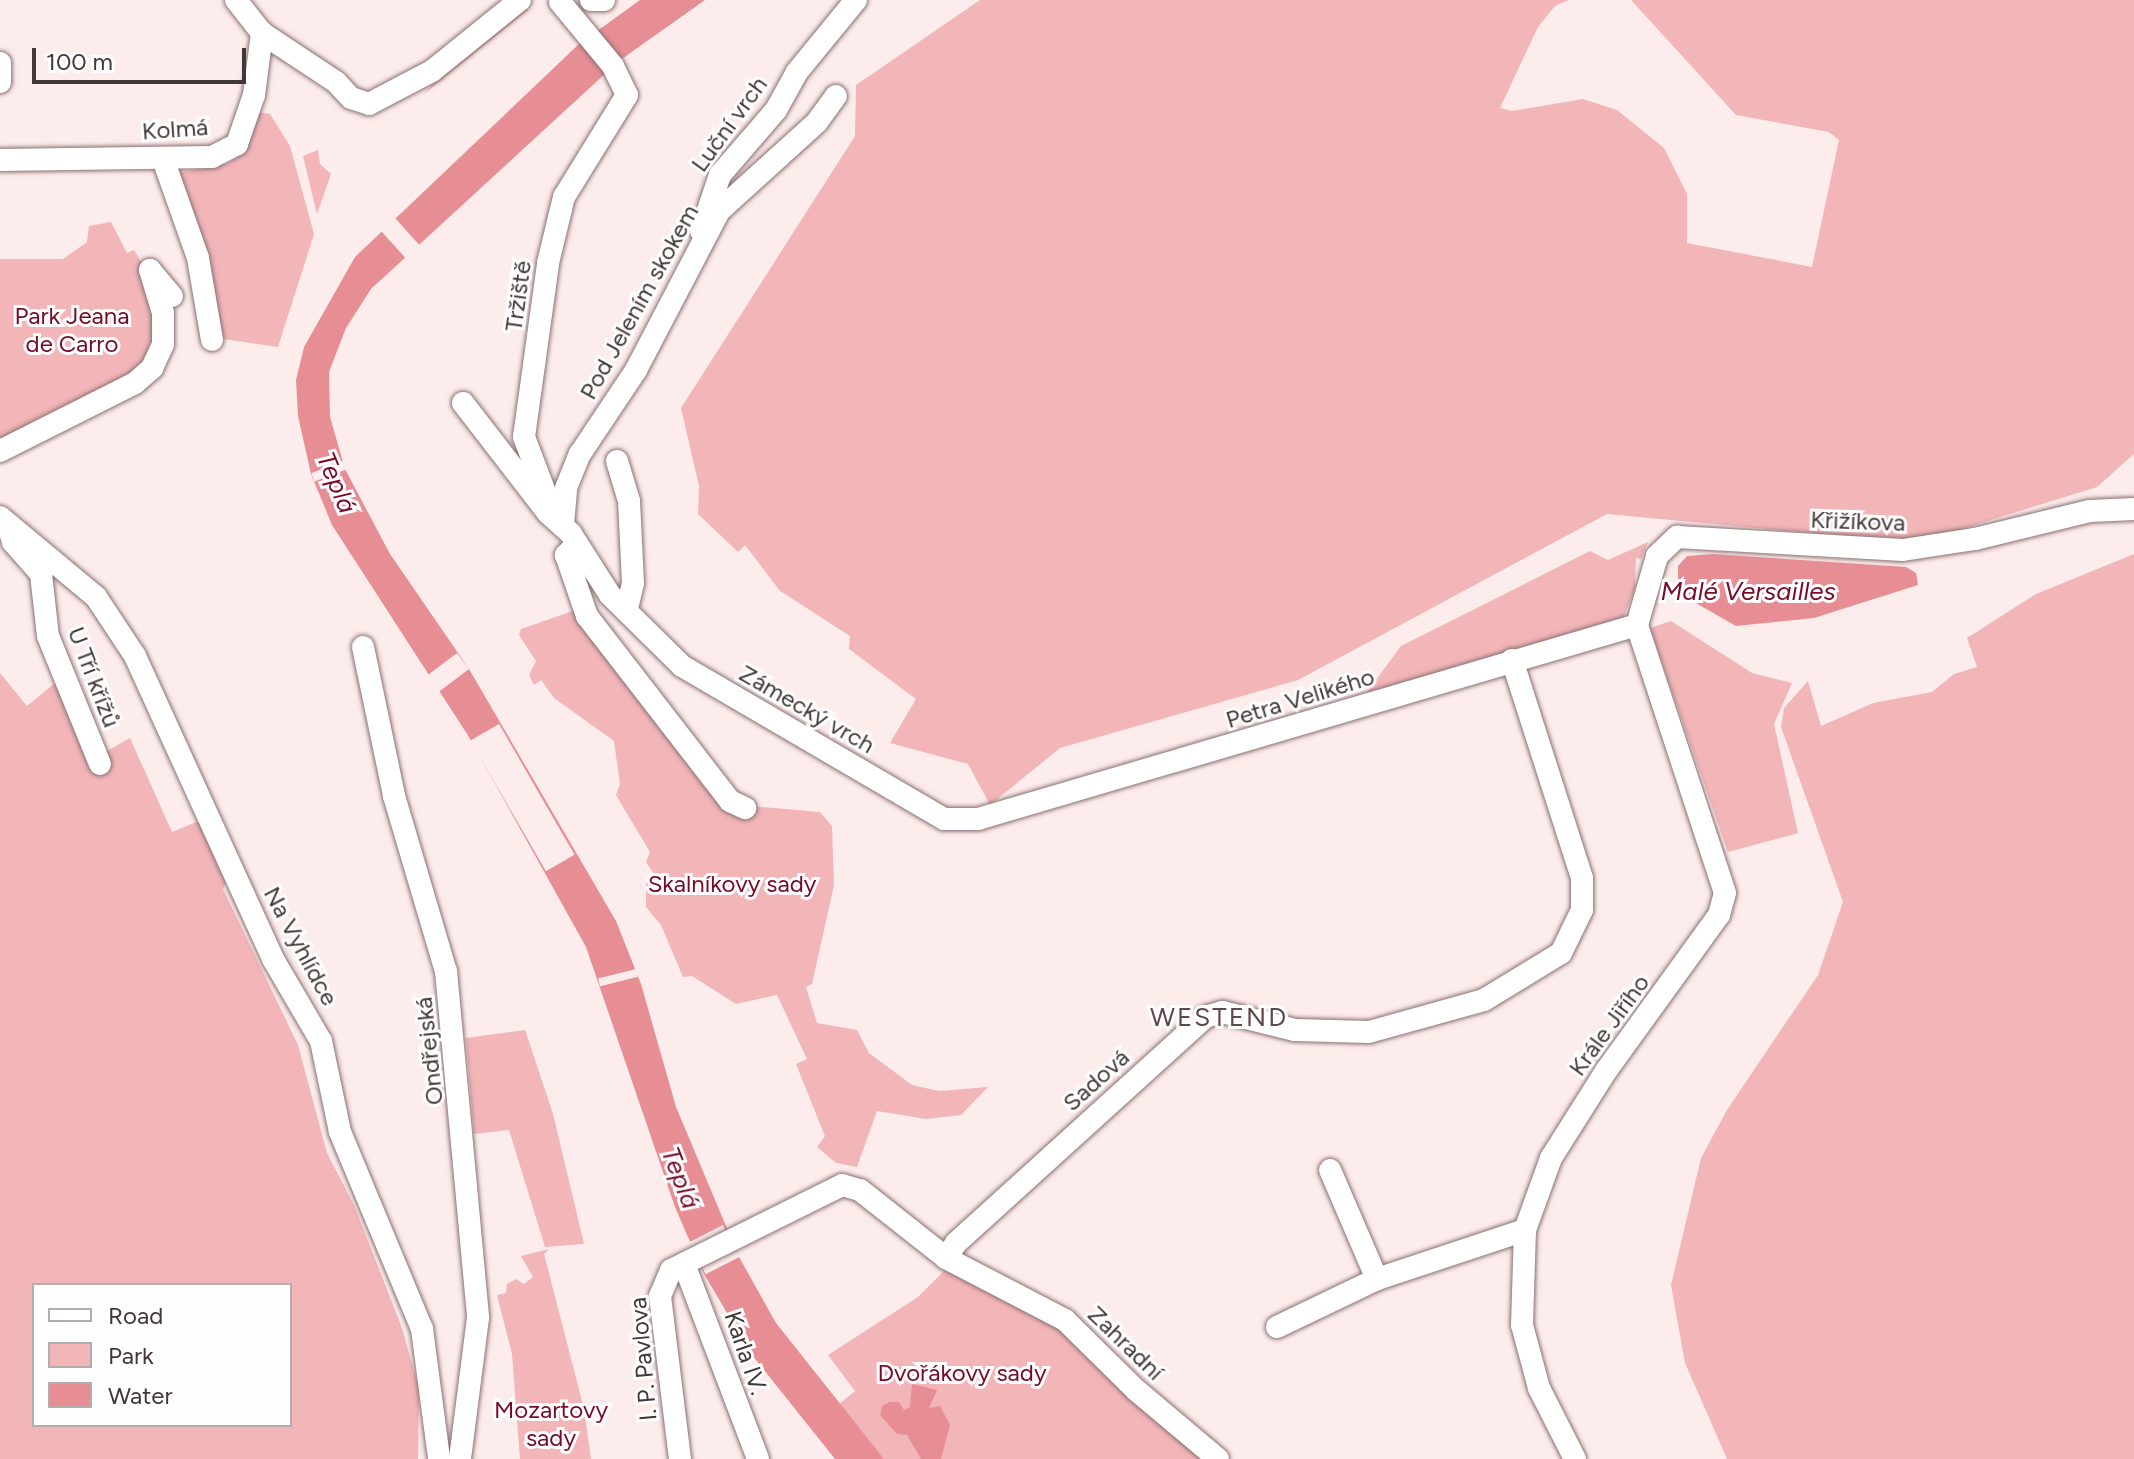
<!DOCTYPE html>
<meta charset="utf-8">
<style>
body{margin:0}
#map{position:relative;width:2134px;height:1459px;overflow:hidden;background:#fdecec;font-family:Figtree,sans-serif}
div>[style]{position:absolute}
.green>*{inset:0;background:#f2b5b8}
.water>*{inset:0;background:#e78e95}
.pier>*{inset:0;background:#fdecec;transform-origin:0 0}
.roads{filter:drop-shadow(0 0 2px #897071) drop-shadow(0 0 2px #897071)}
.minor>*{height:22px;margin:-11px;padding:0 11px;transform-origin:11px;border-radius:11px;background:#fff}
span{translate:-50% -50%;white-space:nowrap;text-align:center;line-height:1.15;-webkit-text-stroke:6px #fefefe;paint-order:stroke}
.street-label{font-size:24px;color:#423737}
.park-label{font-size:24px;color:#770b27}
.water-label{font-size:26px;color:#780c28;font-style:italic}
.neighbourhood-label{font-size:26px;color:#5f484a;letter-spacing:2px}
.legend{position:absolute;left:32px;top:1283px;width:260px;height:144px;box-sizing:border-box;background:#fefefe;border:2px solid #b3aeae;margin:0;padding:10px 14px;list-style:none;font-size:24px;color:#423737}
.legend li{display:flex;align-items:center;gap:16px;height:40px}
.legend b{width:40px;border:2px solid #b3aeae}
.scale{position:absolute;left:32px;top:48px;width:214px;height:36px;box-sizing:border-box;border:4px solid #423737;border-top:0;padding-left:10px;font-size:24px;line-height:28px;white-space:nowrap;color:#423737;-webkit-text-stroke:6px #fefefe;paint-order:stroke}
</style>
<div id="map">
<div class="green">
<i style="clip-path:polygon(980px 0,1569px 0,1555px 6px,1538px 27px,1500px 108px,1512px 111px,1583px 99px,1617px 110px,1664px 148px,1687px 194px,1687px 243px,1812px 267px,1839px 140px,1829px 132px,1736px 115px,1631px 0,2134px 0,2134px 454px,2097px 487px,1917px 543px,1607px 514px,1298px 680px,1060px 748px,990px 805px,968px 764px,890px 743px,916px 699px,849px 649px,850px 636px,780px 591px,745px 545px,738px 552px,698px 514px,699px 486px,681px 408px,855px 136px,856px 85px)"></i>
<i style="clip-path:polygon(524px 5px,528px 10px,423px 95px,441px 75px)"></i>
<i style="clip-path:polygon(256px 112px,270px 114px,290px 146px,314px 234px,278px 347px,223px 339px,176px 173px,227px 164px,244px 153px)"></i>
<i style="clip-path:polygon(318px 150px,320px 164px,331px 174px,317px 214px,303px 156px)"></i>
<i style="clip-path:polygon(111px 222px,127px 253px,134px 250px,142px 263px,159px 318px,146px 367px,0 445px,0 259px,63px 259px,87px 242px,89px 226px)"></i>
<i style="clip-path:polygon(1648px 542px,1641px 559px,1636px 558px,1635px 589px,1623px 618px,1362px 699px,1401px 646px,1590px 551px,1608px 560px)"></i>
<i style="clip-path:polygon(2134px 554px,2134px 1459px,1727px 1459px,1685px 1363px,1671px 1285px,1701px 1158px,1727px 1110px,1818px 975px,1843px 902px,1781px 727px,1784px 708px,1808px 681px,1821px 726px,1873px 703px,1932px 692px,1954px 674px,1977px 667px,1967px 638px,2036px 594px)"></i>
<i style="clip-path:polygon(573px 611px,586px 621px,725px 804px,820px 812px,832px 826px,834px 885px,812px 984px,806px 987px,817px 1023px,857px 1030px,869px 1053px,912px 1085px,939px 1091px,988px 1087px,961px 1115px,926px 1119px,877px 1111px,857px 1167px,836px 1163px,817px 1147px,825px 1136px,796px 1064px,807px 1059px,777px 995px,736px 1004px,692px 976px,683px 977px,661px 925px,646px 907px,646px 883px,654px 874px,646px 862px,650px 852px,616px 795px,620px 784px,614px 741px,554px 698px,541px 680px,534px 685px,529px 675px,536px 661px,519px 635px,521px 629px)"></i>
<i style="clip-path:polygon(1671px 621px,1752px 673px,1792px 683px,1774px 724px,1798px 833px,1728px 852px,1650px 628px)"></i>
<i style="clip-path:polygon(evenodd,0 673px,27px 706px,61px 678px,93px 759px,130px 738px,172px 832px,201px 820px,227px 880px,223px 889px,298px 1045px,327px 1153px,354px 1205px,402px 1328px,419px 1389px,418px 1459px,0 1459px,0 673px,34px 1285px,290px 1285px,290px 1425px,34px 1425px,34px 1285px)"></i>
<i style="clip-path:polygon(525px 1030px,553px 1114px,584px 1244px,545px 1247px,509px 1130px,474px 1134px,466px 1038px)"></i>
<i style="clip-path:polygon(549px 1249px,544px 1254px,584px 1409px,591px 1459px,520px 1459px,512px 1354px,497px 1295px,506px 1293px,507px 1284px,516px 1279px,524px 1284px,533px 1277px,521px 1256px)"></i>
<i style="clip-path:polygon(945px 1270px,1058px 1327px,1209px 1459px,884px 1459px,839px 1404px,855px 1391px,828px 1355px,918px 1297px)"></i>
</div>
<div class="water">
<i style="clip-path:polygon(640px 0,705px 0,619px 61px,371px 289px,346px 328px,329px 372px,330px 417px,345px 469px,390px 554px,469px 669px,616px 921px,641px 984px,676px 1107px,739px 1257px,776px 1323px,884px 1459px,835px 1459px,752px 1355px,704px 1274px,675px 1207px,586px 947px,469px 737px,332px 525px,311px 474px,298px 416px,296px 380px,304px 347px,355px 257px,578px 45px)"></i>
<i style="clip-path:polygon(1713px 554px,1906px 567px,1916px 573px,1918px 585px,1814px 618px,1736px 626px,1694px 602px,1678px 580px,1678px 566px,1687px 556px)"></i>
<i style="clip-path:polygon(912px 1384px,937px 1390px,929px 1408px,940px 1406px,950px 1425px,941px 1459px,921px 1459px,907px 1435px,897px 1434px,880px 1415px,882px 1406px,890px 1402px,899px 1402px,904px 1410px,910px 1407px)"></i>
</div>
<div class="pier">
<i style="left:395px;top:218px;width:38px;height:19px;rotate:48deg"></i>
<i style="left:343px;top:461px;width:9px;height:34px;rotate:69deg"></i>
<i style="left:457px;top:653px;width:20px;height:39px;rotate:53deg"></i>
<i style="left:499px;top:724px;width:151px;height:33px;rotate:60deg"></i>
<i style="left:636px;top:969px;width:8px;height:39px;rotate:76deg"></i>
<i style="left:723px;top:1225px;width:36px;height:38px;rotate:63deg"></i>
</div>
<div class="roads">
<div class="minor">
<i style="left:236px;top:0;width:42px;rotate:51.8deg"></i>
<i style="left:262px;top:33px;width:89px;rotate:33.5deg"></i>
<i style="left:336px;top:82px;width:22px;rotate:47deg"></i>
<i style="left:351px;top:98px;width:19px;rotate:18deg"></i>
<i style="left:369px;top:104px;width:71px;rotate:-27.6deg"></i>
<i style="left:432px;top:71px;width:113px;rotate:-38.9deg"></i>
<i style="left:591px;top:0;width:13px"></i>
<i style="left:0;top:63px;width:19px;rotate:90deg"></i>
<i style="left:163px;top:159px;width:105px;rotate:70.5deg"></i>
<i style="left:198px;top:258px;width:83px;rotate:80.3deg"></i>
<i style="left:0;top:160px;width:212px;rotate:-0.8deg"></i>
<i style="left:212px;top:157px;width:28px;rotate:-27deg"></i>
<i style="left:237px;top:144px;width:52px;rotate:-70.9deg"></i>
<i style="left:254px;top:95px;width:63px;rotate:-82.6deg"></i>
<i style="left:701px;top:231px;width:59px;rotate:-71.3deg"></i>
<i style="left:720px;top:175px;width:86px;rotate:-49.3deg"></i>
<i style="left:776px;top:110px;width:43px;rotate:-61.1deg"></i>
<i style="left:797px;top:72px;width:93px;rotate:-50.7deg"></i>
<i style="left:463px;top:403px;width:139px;rotate:52.3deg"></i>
<i style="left:548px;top:513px;width:31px;rotate:42deg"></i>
<i style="left:571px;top:534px;width:72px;rotate:57.4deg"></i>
<i style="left:610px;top:595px;width:101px;rotate:44.6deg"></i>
<i style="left:682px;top:666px;width:303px;rotate:30.3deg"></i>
<i style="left:944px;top:819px;width:34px"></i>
<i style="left:978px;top:819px;width:687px;rotate:-16.4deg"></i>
<i style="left:0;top:451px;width:151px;rotate:-26.7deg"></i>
<i style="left:135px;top:383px;width:23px;rotate:-41deg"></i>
<i style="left:152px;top:368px;width:26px;rotate:-65deg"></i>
<i style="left:163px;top:344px;width:31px;rotate:-90deg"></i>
<i style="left:163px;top:313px;width:45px;rotate:-106.8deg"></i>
<i style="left:150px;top:270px;width:34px;rotate:50deg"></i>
<i style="left:617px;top:461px;width:42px;rotate:73.3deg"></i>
<i style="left:629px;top:501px;width:82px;rotate:87.2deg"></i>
<i style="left:633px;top:583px;width:28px;rotate:103deg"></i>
<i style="left:549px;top:503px;width:71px;rotate:-110.7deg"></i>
<i style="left:524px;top:437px;width:176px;rotate:-82.1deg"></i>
<i style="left:548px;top:263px;width:68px;rotate:-76.4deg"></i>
<i style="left:564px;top:197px;width:120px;rotate:-58.3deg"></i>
<i style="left:627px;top:95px;width:32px;rotate:-116deg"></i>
<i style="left:613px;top:66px;width:83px;rotate:-129.6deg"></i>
<i style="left:0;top:517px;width:125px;rotate:39.8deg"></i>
<i style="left:96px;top:597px;width:71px;rotate:56.5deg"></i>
<i style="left:135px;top:656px;width:333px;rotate:65.5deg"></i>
<i style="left:273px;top:959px;width:95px;rotate:59.7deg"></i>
<i style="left:321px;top:1041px;width:93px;rotate:78.2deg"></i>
<i style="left:340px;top:1132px;width:213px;rotate:67.4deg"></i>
<i style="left:422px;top:1329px;width:131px;rotate:82.5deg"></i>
<i style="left:563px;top:525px;width:37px;rotate:-85deg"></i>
<i style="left:566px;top:488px;width:37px;rotate:-68deg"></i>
<i style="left:580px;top:454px;width:101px;rotate:-56.3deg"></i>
<i style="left:636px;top:370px;width:179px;rotate:-62.4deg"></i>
<i style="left:719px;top:211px;width:132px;rotate:-42.2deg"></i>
<i style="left:817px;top:122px;width:32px;rotate:-54deg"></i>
<i style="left:9px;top:528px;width:15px;rotate:74deg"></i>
<i style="left:13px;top:542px;width:43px;rotate:48.8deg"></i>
<i style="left:41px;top:574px;width:62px;rotate:83.6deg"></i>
<i style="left:48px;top:636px;width:138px;rotate:67.9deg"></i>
<i style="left:577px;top:544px;width:16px;rotate:135deg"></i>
<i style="left:566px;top:555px;width:65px;rotate:71deg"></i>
<i style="left:587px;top:616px;width:234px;rotate:52.3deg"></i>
<i style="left:730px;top:801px;width:17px;rotate:25deg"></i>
<i style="left:1637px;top:625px;width:72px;rotate:-73.8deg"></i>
<i style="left:1657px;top:556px;width:28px;rotate:-44deg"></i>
<i style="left:1677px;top:537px;width:226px;rotate:3.3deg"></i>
<i style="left:1903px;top:550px;width:73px;rotate:-8.7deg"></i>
<i style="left:1975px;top:539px;width:118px;rotate:-13.7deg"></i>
<i style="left:2090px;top:511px;width:44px;rotate:-2.6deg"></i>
<i style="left:363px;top:647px;width:152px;rotate:78.2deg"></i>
<i style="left:394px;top:796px;width:183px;rotate:73.5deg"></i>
<i style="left:446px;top:971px;width:348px;rotate:84.7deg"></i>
<i style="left:478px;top:1318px;width:142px;rotate:97.3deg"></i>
<i style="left:1330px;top:1170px;width:119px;rotate:66.7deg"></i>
<i style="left:946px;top:1258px;width:18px;rotate:-56deg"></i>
<i style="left:956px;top:1243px;width:336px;rotate:-42.2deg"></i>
<i style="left:1205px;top:1017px;width:18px;rotate:-16deg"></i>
<i style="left:1222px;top:1012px;width:75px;rotate:13.9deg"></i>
<i style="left:1295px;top:1030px;width:74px;rotate:1.5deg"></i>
<i style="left:1369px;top:1032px;width:119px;rotate:-15.5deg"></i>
<i style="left:1484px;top:1000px;width:90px;rotate:-31.4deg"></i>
<i style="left:1561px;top:953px;width:48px;rotate:-64deg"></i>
<i style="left:1582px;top:910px;width:32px;rotate:-90deg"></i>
<i style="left:1582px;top:878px;width:229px;rotate:-107.8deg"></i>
<i style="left:684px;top:1264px;width:209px;rotate:69.2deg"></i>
<i style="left:1277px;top:1327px;width:111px;rotate:-25.6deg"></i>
<i style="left:1377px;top:1279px;width:156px;rotate:-18.3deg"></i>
<i style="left:680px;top:1459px;width:164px;rotate:-97deg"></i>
<i style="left:660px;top:1296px;width:28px;rotate:-67deg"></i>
<i style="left:671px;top:1270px;width:191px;rotate:-26.4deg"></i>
<i style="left:842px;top:1185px;width:19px;rotate:16deg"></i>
<i style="left:860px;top:1190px;width:110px;rotate:38.3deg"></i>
<i style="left:946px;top:1258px;width:134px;rotate:27.5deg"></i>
<i style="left:1065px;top:1320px;width:100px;rotate:44.6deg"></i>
<i style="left:1136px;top:1390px;width:107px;rotate:40.1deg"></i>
<i style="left:1575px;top:1459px;width:80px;rotate:-116.9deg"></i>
<i style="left:1539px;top:1388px;width:65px;rotate:-105.1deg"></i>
<i style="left:1522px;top:1325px;width:95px;rotate:-88.2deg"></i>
<i style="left:1525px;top:1230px;width:77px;rotate:-70.1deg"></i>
<i style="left:1551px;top:1158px;width:103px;rotate:-57.7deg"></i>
<i style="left:1606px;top:1071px;width:193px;rotate:-54.1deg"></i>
<i style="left:1719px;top:915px;width:23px;rotate:-75deg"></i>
<i style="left:1725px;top:893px;width:282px;rotate:-108.2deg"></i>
</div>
</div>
<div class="street-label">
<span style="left:729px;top:124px;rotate:-54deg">Luční vrch</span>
<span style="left:175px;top:129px;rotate:-4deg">Kolmá</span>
<span style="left:518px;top:296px;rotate:-82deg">Tržiště</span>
<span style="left:639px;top:302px;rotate:-61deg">Pod Jelením skokem</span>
<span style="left:1858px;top:521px;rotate:2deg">Křižíkova</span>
<span style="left:94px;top:677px;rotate:69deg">U Tří křížů</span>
<span style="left:1300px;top:698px;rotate:-17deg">Petra Velikého</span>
<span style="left:807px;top:709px;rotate:30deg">Zámecký vrch</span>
<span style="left:301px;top:946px;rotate:62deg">Na Vyhlídce</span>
<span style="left:1609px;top:1025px;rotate:-54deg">Krále Jiřího</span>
<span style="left:429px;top:1051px;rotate:-96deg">Ondřejská</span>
<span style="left:1096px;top:1080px;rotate:-42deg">Sadová</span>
<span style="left:1126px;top:1343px;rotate:44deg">Zahradní</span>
<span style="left:746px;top:1353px;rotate:71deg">Karla IV.</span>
<span style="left:643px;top:1359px;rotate:-95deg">I. P. Pavlova</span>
</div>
<div class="park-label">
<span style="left:72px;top:330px">Park Jeana<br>de Carro</span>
<span style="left:732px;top:884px">Skalníkovy sady</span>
<span style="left:962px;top:1373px">Dvořákovy sady</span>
<span style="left:551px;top:1424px">Mozartovy<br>sady</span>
</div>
<div class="water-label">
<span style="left:336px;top:483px;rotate:67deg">Teplá</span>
<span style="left:1748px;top:592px">Malé Versailles</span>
<span style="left:680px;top:1178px;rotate:69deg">Teplá</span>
</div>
<div class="neighbourhood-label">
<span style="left:1219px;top:1018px">WESTEND</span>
</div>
<ul class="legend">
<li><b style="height:10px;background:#fff"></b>Road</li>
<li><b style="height:22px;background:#f2b5b8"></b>Park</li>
<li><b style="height:22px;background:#e78e95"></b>Water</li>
</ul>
<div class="scale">100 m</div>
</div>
